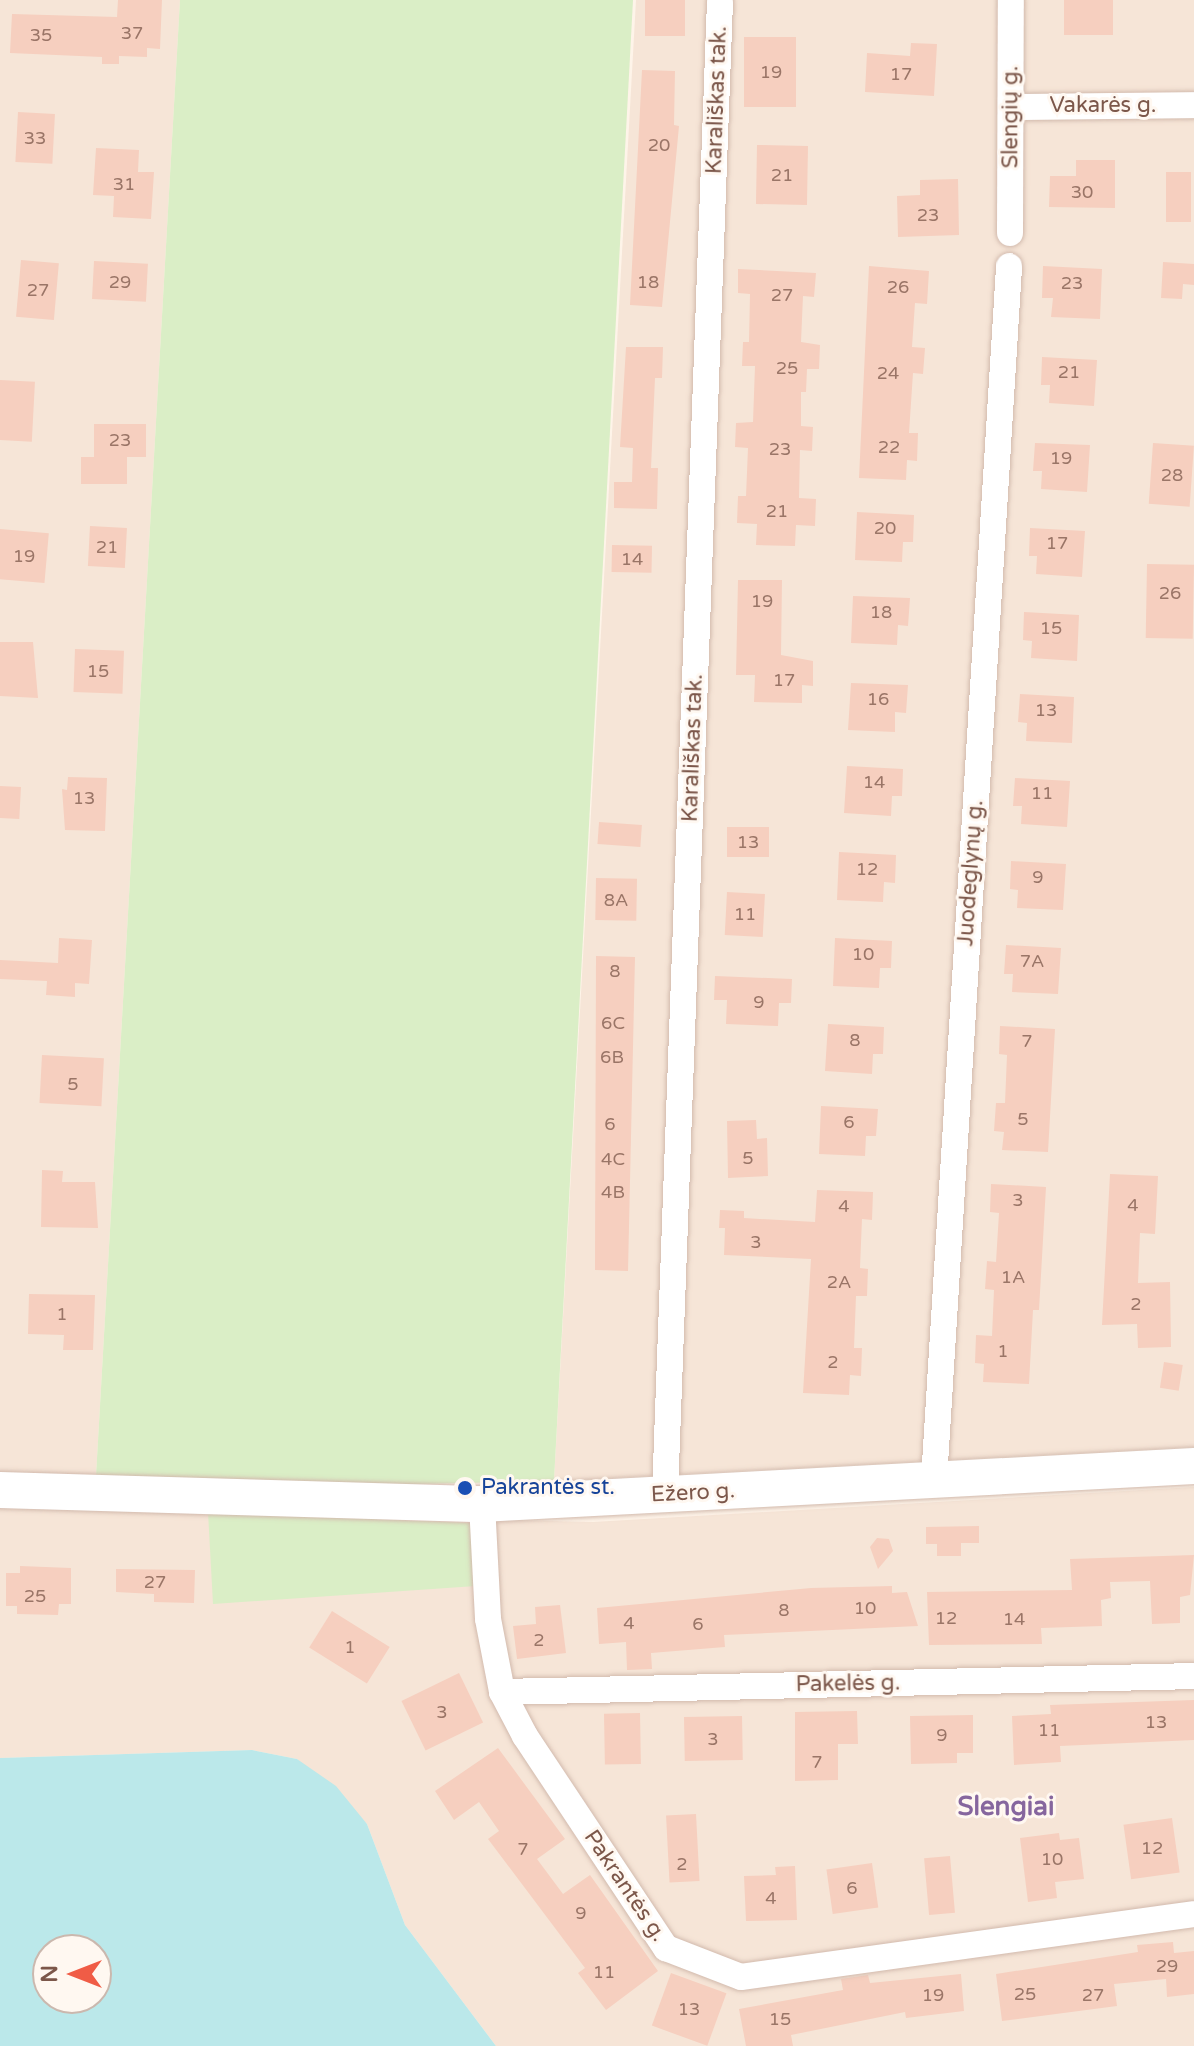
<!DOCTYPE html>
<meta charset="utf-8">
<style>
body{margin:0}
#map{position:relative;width:1194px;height:2046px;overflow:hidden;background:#fef4e9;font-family:"Varela Round",sans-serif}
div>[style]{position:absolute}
.residential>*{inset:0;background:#f6e5d7}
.green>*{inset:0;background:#daeec6}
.water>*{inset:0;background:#bbe8ea}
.building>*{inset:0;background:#f6cfbf;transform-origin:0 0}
.roads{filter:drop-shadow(0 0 2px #d2baad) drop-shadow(0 0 2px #d2baad)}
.street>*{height:26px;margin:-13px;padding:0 13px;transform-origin:13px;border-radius:13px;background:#fff}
.secondary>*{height:36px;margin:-18px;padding:0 18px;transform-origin:18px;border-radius:18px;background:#fff}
.dots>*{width:22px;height:22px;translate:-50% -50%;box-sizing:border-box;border:4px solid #fff8f1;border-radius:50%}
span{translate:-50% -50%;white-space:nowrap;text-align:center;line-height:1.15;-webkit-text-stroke:6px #fff8f1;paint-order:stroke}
.number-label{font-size:18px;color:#9a7567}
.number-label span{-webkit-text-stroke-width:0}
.street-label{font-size:22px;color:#7c574a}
.transit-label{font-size:22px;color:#164399}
.left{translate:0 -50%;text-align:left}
.quarter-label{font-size:26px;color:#86669e;font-weight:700}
.north{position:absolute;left:32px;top:1934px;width:80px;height:80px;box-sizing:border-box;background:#fff8f1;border:2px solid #cbb8ae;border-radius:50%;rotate:270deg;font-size:22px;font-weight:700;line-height:32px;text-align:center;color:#7c574a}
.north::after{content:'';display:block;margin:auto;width:28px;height:36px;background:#f05c46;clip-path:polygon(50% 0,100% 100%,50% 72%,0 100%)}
</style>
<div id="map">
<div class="residential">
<i style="clip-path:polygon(0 0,180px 0,96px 1476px,0 1474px)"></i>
<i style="clip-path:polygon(636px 0,1194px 0,1194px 1447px,554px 1481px)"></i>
<i style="clip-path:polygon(1194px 1487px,1194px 2046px,496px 2046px,405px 1925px,367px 1824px,297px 1759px,252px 1750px,0 1758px,0 1508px,593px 1522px)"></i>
</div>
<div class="green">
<i style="clip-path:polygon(180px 0,633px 0,554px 1481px,372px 1485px,96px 1476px)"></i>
<i style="clip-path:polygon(208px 1512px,470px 1523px,476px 1586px,213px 1604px)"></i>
</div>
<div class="water">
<i style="clip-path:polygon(evenodd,252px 1750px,297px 1759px,336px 1786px,367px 1824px,405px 1925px,496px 2046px,0 2046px,0 1758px,252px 1750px,48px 1950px,96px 1950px,96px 1998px,48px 1998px,48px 1950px)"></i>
</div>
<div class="building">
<i style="clip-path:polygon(118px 0,162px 0,160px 49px,147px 48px,147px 57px,119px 56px,119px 64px,102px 64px,102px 57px,10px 53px,12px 14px,117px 17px)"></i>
<i style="left:645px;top:0;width:40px;height:36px"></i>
<i style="left:1064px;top:0;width:49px;height:35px"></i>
<i style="left:744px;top:37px;width:52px;height:70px"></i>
<i style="clip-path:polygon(911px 43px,937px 44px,934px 96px,865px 92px,867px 53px,910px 56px)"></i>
<i style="clip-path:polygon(642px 70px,675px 71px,674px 125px,679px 126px,662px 307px,630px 305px)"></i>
<i style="left:18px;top:112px;width:37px;height:50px;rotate:3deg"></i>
<i style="left:757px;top:145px;width:51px;height:59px;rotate:1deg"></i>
<i style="clip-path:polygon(96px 148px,139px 150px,138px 172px,154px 172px,151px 219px,113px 217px,114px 196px,93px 195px)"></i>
<i style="clip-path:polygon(1076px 160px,1115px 160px,1115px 208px,1049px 207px,1050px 176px,1076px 176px)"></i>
<i style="left:1166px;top:172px;width:25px;height:50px"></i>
<i style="clip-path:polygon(958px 179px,959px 235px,898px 237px,897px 196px,920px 195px,920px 180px)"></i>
<i style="left:21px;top:260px;width:38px;height:57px;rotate:5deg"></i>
<i style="left:94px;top:261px;width:54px;height:38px;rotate:3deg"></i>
<i style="clip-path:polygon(1163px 262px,1194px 264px,1194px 285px,1183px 284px,1182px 299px,1161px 298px)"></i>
<i style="clip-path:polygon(869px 266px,929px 271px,927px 304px,915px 303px,912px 347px,925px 348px,923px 374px,913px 373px,909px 433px,918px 433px,917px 461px,907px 460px,906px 480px,859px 478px)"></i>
<i style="clip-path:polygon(1043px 266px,1102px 269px,1100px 319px,1051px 317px,1053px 298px,1042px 298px)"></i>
<i style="clip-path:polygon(738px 269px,816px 273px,814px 297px,803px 296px,801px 342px,820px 345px,819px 369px,807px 369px,806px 392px,801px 392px,801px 426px,813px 427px,812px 451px,800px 450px,799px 498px,816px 499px,815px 526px,796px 525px,795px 546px,756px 545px,757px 524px,737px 523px,738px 496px,746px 496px,748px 448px,735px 447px,736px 423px,753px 422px,755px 366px,742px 366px,743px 342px,749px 342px,750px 294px,738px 293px)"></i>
<i style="clip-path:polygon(626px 347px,663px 347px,662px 378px,655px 378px,651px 468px,658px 468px,657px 509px,614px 508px,614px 482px,632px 482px,633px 448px,620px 447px)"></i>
<i style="clip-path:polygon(1042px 357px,1097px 360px,1094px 406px,1049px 403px,1050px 385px,1041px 385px)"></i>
<i style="left:0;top:380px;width:35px;height:60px;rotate:3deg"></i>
<i style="clip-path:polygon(94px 424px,146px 424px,146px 457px,127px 457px,127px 484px,81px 484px,81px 457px,94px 457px)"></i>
<i style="clip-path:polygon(1035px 443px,1090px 445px,1087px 492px,1041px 489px,1042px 471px,1033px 471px)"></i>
<i style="left:1153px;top:443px;width:41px;height:61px;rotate:4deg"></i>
<i style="clip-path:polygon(857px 512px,914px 515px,913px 542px,903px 542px,902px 562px,855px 560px)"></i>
<i style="left:90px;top:526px;width:37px;height:40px;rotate:3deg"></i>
<i style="clip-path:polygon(1030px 528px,1085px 531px,1082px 577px,1036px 574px,1037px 556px,1029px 556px)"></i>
<i style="left:0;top:529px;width:49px;height:50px;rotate:5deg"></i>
<i style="left:612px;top:545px;width:40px;height:27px;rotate:1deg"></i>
<i style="left:1147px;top:564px;width:47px;height:74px;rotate:1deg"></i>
<i style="clip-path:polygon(738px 580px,782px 580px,781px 655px,813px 661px,813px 686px,802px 685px,802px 703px,754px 702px,755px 675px,736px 675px)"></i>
<i style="clip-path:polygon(853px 596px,910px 598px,908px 626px,898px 625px,897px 645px,851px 643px)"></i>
<i style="clip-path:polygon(1024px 612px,1079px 615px,1077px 661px,1031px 658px,1032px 641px,1023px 640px)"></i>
<i style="clip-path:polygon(0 642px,33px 642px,38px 698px,0 696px)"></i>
<i style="left:75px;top:649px;width:49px;height:43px;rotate:2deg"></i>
<i style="clip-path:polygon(851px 683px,908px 685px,906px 713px,895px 712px,895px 732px,848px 730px)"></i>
<i style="clip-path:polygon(1020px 694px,1074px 697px,1072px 743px,1026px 741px,1027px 723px,1018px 722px)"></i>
<i style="clip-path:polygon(847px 766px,903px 769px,902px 796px,892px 796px,891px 816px,844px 813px)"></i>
<i style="clip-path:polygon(68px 777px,107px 778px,105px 831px,65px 830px,62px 789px,67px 790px)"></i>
<i style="clip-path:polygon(1015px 778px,1070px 781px,1067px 827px,1021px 824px,1022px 806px,1013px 806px)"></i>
<i style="left:0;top:786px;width:21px;height:32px;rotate:3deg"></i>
<i style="left:599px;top:822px;width:43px;height:22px;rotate:4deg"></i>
<i style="left:727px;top:827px;width:42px;height:30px"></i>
<i style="clip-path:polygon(839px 852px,896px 855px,895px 883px,884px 882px,883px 902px,837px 900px)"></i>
<i style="clip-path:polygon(1011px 861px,1066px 864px,1063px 910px,1017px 908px,1018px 890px,1010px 889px)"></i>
<i style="left:596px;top:878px;width:41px;height:42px;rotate:1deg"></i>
<i style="left:727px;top:892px;width:38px;height:43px;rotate:3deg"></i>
<i style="clip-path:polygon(59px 938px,92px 940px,89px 984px,75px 983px,75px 997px,46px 995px,47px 981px,0 979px,0 960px,58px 963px)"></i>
<i style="clip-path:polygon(835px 938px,892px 941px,891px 968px,880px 968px,879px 988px,833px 986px)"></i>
<i style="clip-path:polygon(1006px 945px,1061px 948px,1058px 994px,1012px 992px,1013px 974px,1004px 974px)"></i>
<i style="clip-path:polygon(596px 956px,635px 957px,628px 1271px,595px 1270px)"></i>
<i style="clip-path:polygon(715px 976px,792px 979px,791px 1003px,779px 1003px,778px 1026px,726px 1024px,727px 1000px,714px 1000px)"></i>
<i style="clip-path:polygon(828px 1024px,884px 1027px,883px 1054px,873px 1054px,872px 1074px,825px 1071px)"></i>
<i style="clip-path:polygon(1000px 1026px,1055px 1029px,1048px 1152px,1002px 1150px,1004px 1132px,994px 1131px,996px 1103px,1005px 1103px,1007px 1055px,999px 1054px)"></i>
<i style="left:42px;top:1055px;width:62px;height:48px;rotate:3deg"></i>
<i style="clip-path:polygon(821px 1106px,878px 1109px,876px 1136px,866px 1136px,865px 1156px,819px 1154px)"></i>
<i style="clip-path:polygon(756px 1120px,757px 1139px,767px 1138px,768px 1176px,728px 1178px,727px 1121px)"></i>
<i style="clip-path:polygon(42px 1170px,63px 1171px,62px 1182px,95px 1182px,98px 1228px,41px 1227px)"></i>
<i style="clip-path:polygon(1110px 1174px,1158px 1176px,1155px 1234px,1140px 1233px,1138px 1283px,1170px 1282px,1171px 1347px,1138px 1348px,1137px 1324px,1102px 1325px)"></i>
<i style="clip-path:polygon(991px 1184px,1046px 1187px,1039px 1310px,1033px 1310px,1029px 1384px,983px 1382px,984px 1364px,975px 1363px,976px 1335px,992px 1336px,994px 1290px,985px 1289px,987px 1261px,996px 1262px,999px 1213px,990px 1212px)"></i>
<i style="clip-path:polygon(817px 1190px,873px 1192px,872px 1220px,862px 1219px,860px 1268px,868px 1269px,867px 1296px,856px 1296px,854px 1348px,862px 1348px,861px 1376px,850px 1375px,849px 1395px,803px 1393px,811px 1259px,724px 1255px,725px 1228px,719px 1228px,720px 1210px,744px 1211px,744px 1218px,815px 1222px)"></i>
<i style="clip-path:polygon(29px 1294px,95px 1295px,93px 1350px,63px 1350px,64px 1335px,28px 1334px)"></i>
<i style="left:1164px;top:1362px;width:19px;height:26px;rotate:9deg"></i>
<i style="clip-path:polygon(979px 1526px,979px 1543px,961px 1543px,961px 1556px,937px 1556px,937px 1544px,926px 1544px,926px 1527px)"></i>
<i style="clip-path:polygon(877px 1538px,889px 1539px,893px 1551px,878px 1569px,870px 1547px)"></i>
<i style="clip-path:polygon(1194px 1555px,1190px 1595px,1180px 1597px,1180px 1623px,1152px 1624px,1150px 1581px,1110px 1582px,1111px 1598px,1101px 1600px,1102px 1626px,1041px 1628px,1042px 1644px,929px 1645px,927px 1592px,1072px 1590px,1070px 1559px)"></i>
<i style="clip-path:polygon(20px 1566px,71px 1568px,71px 1604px,59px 1604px,58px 1615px,17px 1614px,17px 1606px,6px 1606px,6px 1573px,20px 1573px)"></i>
<i style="clip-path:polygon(116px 1569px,195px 1570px,194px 1603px,154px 1602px,154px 1594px,116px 1592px)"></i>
<i style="clip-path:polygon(892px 1586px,892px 1593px,907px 1592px,918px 1626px,724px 1635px,725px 1647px,651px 1653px,652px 1669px,627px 1670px,626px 1642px,599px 1644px,597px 1608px,811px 1588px)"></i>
<i style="clip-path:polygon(560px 1605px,566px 1653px,517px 1659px,513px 1626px,536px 1624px,535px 1607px)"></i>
<i style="left:332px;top:1611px;width:68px;height:43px;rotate:32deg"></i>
<i style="left:459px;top:1673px;width:55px;height:64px;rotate:64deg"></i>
<i style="clip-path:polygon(1194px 1700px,1194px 1740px,1060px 1746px,1061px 1762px,1014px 1765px,1012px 1716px,1051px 1714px,1050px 1705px)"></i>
<i style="clip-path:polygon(857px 1711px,858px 1744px,838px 1744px,838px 1780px,795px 1781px,795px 1712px)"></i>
<i style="left:640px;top:1713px;width:51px;height:36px;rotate:89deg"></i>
<i style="clip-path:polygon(973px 1715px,973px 1753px,957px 1753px,957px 1763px,911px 1764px,910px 1716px)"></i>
<i style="left:742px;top:1716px;width:44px;height:58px;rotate:89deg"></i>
<i style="clip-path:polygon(498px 1748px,565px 1839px,537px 1859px,563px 1894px,590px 1875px,658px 1971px,606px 2010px,578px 1973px,585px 1968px,488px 1839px,499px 1831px,479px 1802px,454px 1820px,435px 1791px)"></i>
<i style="left:696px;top:1814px;width:67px;height:30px;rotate:87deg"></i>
<i style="left:1172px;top:1818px;width:55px;height:49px;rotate:82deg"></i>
<i style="clip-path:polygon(1059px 1833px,1060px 1840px,1079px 1838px,1084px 1879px,1055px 1882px,1057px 1898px,1028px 1902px,1020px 1838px)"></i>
<i style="left:950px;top:1856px;width:57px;height:26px;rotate:85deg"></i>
<i style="left:872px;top:1863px;width:45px;height:46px;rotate:82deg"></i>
<i style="clip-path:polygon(795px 1866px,797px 1920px,746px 1921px,744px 1876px,776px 1875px,775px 1867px)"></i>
<i style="clip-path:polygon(1173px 1942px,1174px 1953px,1194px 1951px,1194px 1994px,1167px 1997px,1166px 1979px,1114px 1984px,1117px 2006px,1002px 2021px,996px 1974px,1138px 1952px,1137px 1945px)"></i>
<i style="left:671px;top:1973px;width:59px;height:56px;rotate:20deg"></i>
<i style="clip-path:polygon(961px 1974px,964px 2011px,906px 2018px,905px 2012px,791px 2035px,793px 2046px,746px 2046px,739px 2009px,843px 1990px,841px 1979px,868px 1975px,870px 1983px)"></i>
</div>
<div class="roads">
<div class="street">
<i style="left:1011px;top:107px;width:183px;rotate:-0.6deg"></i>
<i style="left:1010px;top:233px;width:233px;rotate:-89.8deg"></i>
<i style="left:934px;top:1480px;width:1216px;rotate:-86.46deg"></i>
<i style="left:665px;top:1494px;width:1493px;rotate:-87.89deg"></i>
<i style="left:482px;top:1504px;width:115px;rotate:87deg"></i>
<i style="left:488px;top:1619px;width:74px;rotate:79.1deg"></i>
<i style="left:502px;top:1692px;width:50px;rotate:62.4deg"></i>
<i style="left:525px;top:1736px;width:255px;rotate:56.4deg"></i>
<i style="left:666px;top:1948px;width:80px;rotate:21.1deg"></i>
<i style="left:741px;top:1977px;width:457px;rotate:-7.9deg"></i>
<i style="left:502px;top:1692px;width:692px;rotate:-1.32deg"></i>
</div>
<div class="secondary">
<i style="left:0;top:1490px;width:482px;rotate:1.7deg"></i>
<i style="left:482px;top:1504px;width:713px;rotate:-3.06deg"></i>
</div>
</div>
<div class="dots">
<i style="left:465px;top:1488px;background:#1a4fb4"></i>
</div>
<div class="number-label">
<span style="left:132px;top:33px">37</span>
<span style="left:41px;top:35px">35</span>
<span style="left:771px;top:72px">19</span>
<span style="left:901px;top:74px">17</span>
<span style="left:35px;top:138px">33</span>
<span style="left:659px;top:145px">20</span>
<span style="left:782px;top:175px">21</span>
<span style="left:124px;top:184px">31</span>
<span style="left:1082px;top:192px">30</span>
<span style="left:928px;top:215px">23</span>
<span style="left:120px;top:282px">29</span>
<span style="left:648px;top:282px">18</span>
<span style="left:1072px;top:283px">23</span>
<span style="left:898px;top:287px">26</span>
<span style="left:38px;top:290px">27</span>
<span style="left:782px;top:295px">27</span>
<span style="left:787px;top:368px">25</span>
<span style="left:1069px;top:372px">21</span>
<span style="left:888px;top:373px">24</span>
<span style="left:120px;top:440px">23</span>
<span style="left:889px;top:447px">22</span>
<span style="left:780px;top:449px">23</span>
<span style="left:1061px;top:458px">19</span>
<span style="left:1172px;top:475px">28</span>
<span style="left:777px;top:511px">21</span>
<span style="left:885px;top:528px">20</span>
<span style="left:1057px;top:543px">17</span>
<span style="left:107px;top:547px">21</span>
<span style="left:24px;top:556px">19</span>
<span style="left:632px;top:559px">14</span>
<span style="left:1170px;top:593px">26</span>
<span style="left:762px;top:601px">19</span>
<span style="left:881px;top:612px">18</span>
<span style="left:1051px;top:628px">15</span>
<span style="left:98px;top:671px">15</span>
<span style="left:784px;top:680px">17</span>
<span style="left:878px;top:699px">16</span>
<span style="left:1046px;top:710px">13</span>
<span style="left:874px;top:782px">14</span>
<span style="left:1042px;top:793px">11</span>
<span style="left:84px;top:798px">13</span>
<span style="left:748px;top:842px">13</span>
<span style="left:867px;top:869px">12</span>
<span style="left:1038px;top:877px">9</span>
<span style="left:616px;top:900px">8A</span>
<span style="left:745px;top:914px">11</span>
<span style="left:863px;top:954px">10</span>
<span style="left:1032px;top:961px">7A</span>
<span style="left:615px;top:971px">8</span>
<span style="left:759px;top:1002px">9</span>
<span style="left:613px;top:1023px">6C</span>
<span style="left:855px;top:1040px">8</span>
<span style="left:1027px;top:1041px">7</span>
<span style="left:612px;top:1057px">6B</span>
<span style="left:73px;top:1084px">5</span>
<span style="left:1023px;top:1119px">5</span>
<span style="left:849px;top:1122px">6</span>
<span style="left:610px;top:1124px">6</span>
<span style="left:748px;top:1158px">5</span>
<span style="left:613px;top:1159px">4C</span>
<span style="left:613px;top:1192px">4B</span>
<span style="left:1018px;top:1200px">3</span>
<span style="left:1133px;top:1205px">4</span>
<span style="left:844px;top:1206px">4</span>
<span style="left:756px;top:1242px">3</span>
<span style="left:1013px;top:1277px">1A</span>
<span style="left:839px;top:1282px">2A</span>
<span style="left:1136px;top:1304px">2</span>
<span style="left:62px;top:1314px">1</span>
<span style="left:1003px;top:1351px">1</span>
<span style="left:833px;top:1362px">2</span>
<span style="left:155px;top:1582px">27</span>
<span style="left:35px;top:1596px">25</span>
<span style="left:865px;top:1608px">10</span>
<span style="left:784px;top:1610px">8</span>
<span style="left:946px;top:1618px">12</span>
<span style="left:1014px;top:1619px">14</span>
<span style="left:629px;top:1623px">4</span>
<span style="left:698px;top:1624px">6</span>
<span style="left:539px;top:1640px">2</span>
<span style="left:350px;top:1647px">1</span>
<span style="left:442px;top:1712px">3</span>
<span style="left:1156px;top:1722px">13</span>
<span style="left:1049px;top:1730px">11</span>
<span style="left:942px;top:1735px">9</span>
<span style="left:713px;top:1739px">3</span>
<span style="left:817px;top:1762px">7</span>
<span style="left:1152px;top:1848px">12</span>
<span style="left:523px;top:1849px">7</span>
<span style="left:1052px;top:1859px">10</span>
<span style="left:682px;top:1864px">2</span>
<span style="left:852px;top:1888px">6</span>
<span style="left:771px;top:1898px">4</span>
<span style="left:581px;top:1913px">9</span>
<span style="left:1167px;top:1966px">29</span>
<span style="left:604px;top:1972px">11</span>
<span style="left:1025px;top:1994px">25</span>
<span style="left:933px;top:1995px">19</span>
<span style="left:1093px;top:1995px">27</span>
<span style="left:689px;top:2009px">13</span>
<span style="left:780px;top:2019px">15</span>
</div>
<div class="street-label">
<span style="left:717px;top:100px;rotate:-88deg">Karališkas tak.</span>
<span style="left:1103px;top:106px">Vakarės g.</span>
<span style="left:1011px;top:117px;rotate:-90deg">Slengių g.</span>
<span style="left:693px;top:748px;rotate:-88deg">Karališkas tak.</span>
<span style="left:971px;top:873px;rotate:-86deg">Juodeglynų g.</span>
<span style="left:693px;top:1493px;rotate:-3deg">Ežero g.</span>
<span style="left:848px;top:1684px;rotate:-1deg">Pakelės g.</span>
<span style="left:625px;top:1886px;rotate:56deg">Pakrantės g.</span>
</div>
<div class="transit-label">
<span class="left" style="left:481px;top:1488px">Pakrantės st.</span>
</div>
<div class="quarter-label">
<span style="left:1006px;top:1807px">Slengiai</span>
</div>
<div class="north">N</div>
</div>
